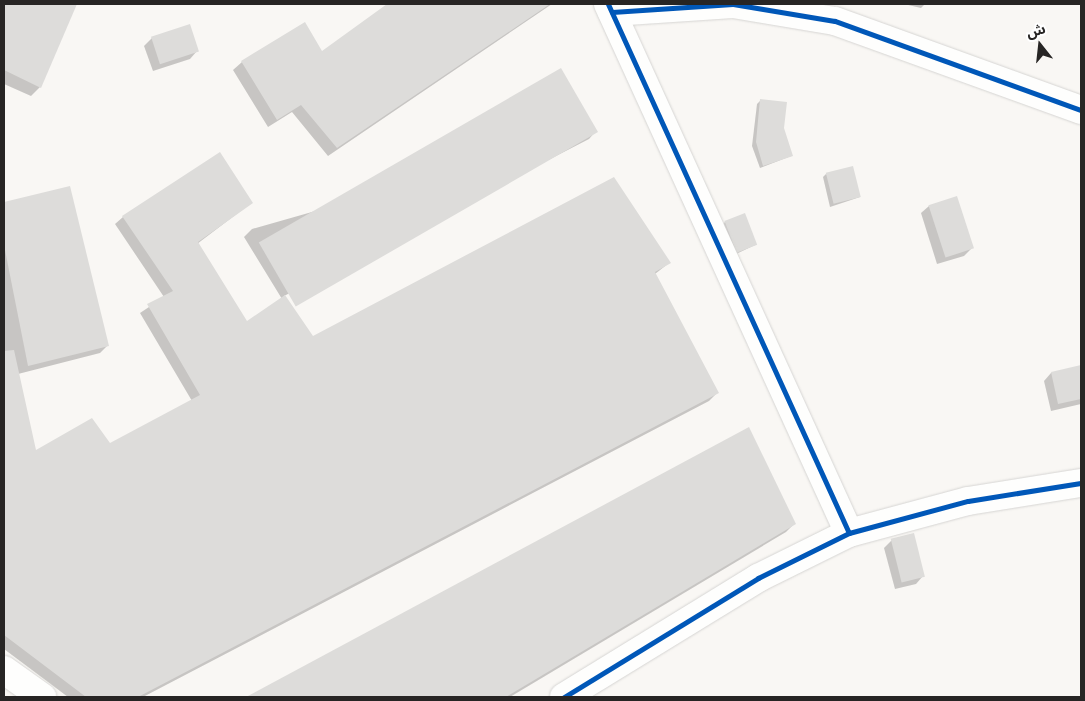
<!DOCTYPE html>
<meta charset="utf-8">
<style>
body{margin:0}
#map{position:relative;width:1085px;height:701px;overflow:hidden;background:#f9f7f4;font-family:"Space Grotesk","Noto Sans Arabic",sans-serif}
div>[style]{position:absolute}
.shadow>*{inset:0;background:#0003}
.building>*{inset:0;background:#dddcda;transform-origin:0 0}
.roads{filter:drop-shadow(0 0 1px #d6d5d3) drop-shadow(0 0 1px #d6d5d3)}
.minor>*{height:28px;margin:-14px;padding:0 14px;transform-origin:14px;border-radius:14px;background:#fefefd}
.cycleway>*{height:5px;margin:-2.5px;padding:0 2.5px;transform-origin:2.5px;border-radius:2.5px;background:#0057b8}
span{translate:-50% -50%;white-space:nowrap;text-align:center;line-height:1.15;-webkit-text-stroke:4.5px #fff;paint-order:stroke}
.frame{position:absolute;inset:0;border:5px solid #272524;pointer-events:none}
.north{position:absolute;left:1015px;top:20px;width:50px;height:50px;-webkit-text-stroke:4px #fff;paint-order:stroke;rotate:344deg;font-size:14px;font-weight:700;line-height:20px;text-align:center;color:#272524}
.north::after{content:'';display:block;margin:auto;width:18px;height:22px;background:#272524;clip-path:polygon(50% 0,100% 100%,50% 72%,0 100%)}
</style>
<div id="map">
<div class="shadow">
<i style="clip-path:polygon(4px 4px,75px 4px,40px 87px,31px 96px,4px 84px)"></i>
<i style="clip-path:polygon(389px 4px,552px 4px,328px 156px,292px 112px,268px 127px,233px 70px,242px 62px,322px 53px)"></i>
<i style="clip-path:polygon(904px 4px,925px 4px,921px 8px)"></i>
<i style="clip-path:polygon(152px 38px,197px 51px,190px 59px,153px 71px,144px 46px)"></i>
<i style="clip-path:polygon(760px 101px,783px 128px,791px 156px,760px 168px,752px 146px,757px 104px)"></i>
<i style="clip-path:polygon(596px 131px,589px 139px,284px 296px,312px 337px,669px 263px,655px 274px,717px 393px,709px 401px,143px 697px,68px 697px,4px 649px,4px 203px,70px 190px,107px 346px,100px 353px,18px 374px,35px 452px,110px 444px,192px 401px,140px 313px,164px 297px,115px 224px,123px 217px,251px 203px,197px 244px,246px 323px,282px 299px,244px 237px,252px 229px)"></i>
<i style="clip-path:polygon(826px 174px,860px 197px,830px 207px,823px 177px)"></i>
<i style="clip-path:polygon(929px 206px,972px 248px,964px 256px,937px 264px,921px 213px)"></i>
<i style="clip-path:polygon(725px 222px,755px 245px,734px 255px,721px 226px)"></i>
<i style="clip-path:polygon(1081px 366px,1081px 404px,1051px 411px,1044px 381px,1051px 373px)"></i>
<i style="clip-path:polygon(748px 429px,794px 524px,786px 532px,510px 697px,249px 697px)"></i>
<i style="clip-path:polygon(892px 540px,923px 576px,916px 584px,895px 589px,884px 548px)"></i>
</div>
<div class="building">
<i style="clip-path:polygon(4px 4px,77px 4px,41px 88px,4px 70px)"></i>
<i style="clip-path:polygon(387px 4px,550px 4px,337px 148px,301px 105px,277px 120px,241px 61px,305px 22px,322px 51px)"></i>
<i style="left:190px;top:24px;width:29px;height:41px;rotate:72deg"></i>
<i style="left:561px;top:68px;width:74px;height:349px;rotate:60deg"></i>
<i style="clip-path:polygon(760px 99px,787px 102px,784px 128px,793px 156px,763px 166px,756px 142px)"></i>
<i style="clip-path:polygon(220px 152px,253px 203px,198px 242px,247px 321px,285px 295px,313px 336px,614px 177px,671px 263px,655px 272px,719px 393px,138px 697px,86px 697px,4px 635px,4px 351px,14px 350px,36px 450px,92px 418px,110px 443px,200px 395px,147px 304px,173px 291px,122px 216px)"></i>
<i style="left:853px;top:166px;width:32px;height:28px;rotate:76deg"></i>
<i style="clip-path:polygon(70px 186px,109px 346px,28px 366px,4px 245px,4px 202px)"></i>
<i style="left:957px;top:196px;width:55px;height:30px;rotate:72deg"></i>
<i style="left:745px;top:213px;width:34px;height:22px;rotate:69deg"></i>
<i style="clip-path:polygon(1081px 365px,1081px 399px,1058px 404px,1051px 372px)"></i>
<i style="clip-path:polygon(749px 427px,796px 524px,506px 697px,246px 697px)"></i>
<i style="left:914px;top:533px;width:45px;height:24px;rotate:76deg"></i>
</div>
<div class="roads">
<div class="minor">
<i style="left:608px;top:4px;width:581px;rotate:65.51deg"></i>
<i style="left:612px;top:12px;width:121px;rotate:-3.8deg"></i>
<i style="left:733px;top:4px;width:103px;rotate:9.5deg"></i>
<i style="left:835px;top:21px;width:262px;rotate:19.9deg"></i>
<i style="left:4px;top:670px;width:47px;rotate:35.4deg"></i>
<i style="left:564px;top:697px;width:228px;rotate:-31.5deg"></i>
<i style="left:758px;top:578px;width:102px;rotate:-26.3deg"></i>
<i style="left:849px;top:533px;width:123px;rotate:-15.1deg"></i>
<i style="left:968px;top:501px;width:114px;rotate:-9.1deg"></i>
</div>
</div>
<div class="cycleway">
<i style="left:608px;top:4px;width:581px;rotate:65.51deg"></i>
<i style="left:612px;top:12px;width:121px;rotate:-3.8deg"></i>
<i style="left:733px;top:4px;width:103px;rotate:9.5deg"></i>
<i style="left:835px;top:21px;width:262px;rotate:19.9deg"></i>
<i style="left:564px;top:697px;width:228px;rotate:-31.5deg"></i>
<i style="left:758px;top:578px;width:102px;rotate:-26.3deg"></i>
<i style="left:849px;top:533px;width:123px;rotate:-15.1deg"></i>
<i style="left:968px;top:501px;width:114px;rotate:-9.1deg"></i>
</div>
<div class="frame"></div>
<div class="north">ش</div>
</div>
